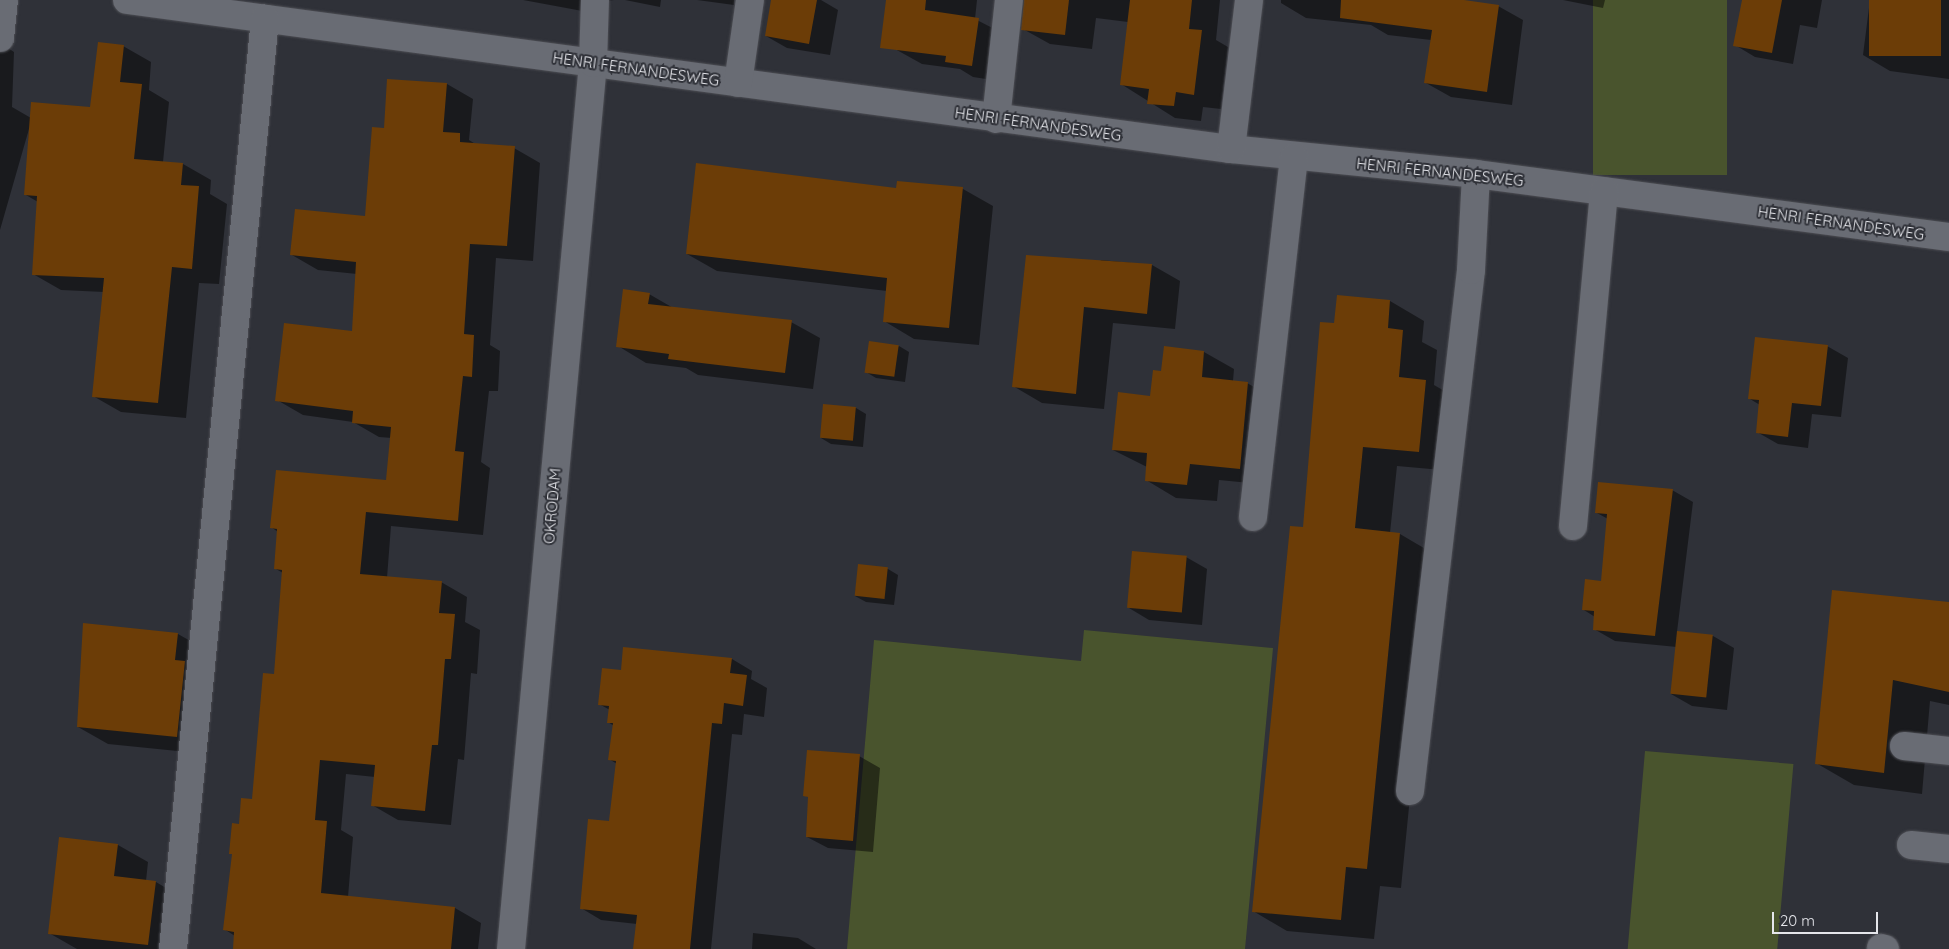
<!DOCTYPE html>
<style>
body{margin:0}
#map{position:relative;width:1949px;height:949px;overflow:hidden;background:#2f3138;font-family:Quicksand,sans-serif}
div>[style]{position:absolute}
.green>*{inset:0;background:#49542d;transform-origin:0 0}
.shadow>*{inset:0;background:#0007}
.building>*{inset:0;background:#6c3d07;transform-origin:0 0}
.roads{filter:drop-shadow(0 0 1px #4d4e54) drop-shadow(0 0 1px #4d4e54)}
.minor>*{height:28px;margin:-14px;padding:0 14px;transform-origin:14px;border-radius:14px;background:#696c74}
span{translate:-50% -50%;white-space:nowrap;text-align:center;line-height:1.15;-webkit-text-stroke:4px #2f3138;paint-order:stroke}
.street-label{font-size:15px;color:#e5e6eb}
.scale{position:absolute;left:1772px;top:912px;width:106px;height:22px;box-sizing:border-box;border:2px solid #e5e6eb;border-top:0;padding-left:6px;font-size:15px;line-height:18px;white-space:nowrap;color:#e5e6eb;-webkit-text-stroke:4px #2f3138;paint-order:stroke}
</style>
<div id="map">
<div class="green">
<i style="left:1593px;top:0;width:134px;height:175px"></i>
<i style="clip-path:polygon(1084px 630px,1273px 648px,1245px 949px,847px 949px,874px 640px,1081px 661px)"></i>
<i style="left:1645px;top:751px;width:149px;height:199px;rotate:5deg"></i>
</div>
<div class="shadow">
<i style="clip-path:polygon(523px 0,614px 0,606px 1px,604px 15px)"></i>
<i style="clip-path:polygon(625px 0,661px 0,660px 7px)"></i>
<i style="clip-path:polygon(697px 0,734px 0,734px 5px)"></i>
<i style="clip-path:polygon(772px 0,821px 0,838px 10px,830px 55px,787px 48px,766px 36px)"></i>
<i style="clip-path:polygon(903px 0,977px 0,975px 19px,1006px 35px,999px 81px,973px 77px,960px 69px,922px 64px,895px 49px)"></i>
<i style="clip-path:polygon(1024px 0,1220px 0,1216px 40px,1228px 47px,1221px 109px,1203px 107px,1201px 121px,1175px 118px,1121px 84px,1128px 22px,1096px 18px,1092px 49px,1050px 44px,1023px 29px)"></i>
<i style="clip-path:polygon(1281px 0,1455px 0,1498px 6px,1523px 20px,1512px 105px,1451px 97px,1426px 83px,1431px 40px,1388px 35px,1371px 25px,1306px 18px,1281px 3px)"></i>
<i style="clip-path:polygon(1563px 0,1605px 0,1603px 8px)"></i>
<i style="clip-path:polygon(1743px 0,1822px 0,1817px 28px,1800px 25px,1793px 64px,1755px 57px,1735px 45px)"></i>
<i style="clip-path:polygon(1870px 0,1949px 0,1949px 79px,1890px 71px,1863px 55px)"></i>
<i style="clip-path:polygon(0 43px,14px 52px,12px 107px,31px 118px,91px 108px,123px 46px,151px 62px,149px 90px,169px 102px,163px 162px,183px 164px,211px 180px,210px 194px,227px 204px,219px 284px,199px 283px,186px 418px,121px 412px,93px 396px,104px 292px,61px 290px,33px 274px,38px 202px,26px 195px,29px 129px,0 230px)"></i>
<i style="clip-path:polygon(389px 80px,447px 84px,473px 99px,469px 140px,477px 145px,514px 148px,540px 163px,533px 261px,496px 258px,490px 345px,500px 351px,498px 391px,489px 391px,481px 462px,490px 468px,483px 535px,391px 526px,387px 578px,441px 582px,467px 597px,465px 622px,480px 630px,477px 674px,471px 673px,464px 760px,458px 759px,451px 825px,398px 820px,372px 805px,375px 777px,346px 774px,341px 830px,353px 837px,348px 897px,455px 908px,481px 923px,478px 949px,234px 949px,235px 936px,224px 929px,240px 825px,253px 801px,275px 675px,283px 573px,276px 569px,278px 532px,271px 527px,387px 482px,392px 438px,379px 437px,353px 422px,303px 415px,277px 400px,353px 333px,357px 274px,318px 270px,292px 255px,366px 218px,386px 129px)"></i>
<i style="clip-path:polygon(897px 189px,963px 189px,993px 206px,979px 345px,914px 339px,884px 321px,887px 291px,717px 271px,687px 254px)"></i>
<i style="clip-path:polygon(1101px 260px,1152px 265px,1180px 281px,1175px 329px,1113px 323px,1104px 409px,1042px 403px,1013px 386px)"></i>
<i style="clip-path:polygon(649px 294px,675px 309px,791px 322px,820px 338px,813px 389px,698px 375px,686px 368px,646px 363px,618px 346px)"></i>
<i style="clip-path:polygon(1390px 301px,1424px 321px,1422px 342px,1437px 350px,1434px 385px,1460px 400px,1453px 471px,1397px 466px,1390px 533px,1400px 534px,1434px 554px,1401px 888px,1380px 886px,1374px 939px,1287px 931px,1253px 911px,1304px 528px,1335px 324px)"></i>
<i style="clip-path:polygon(899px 346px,909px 352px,905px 382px,876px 378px,866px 372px)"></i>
<i style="clip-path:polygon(1827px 346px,1848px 358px,1841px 417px,1812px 414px,1808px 448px,1778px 444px,1757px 432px,1760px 405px,1750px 399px)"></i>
<i style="clip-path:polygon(1204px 352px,1234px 369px,1233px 381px,1247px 383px,1277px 400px,1270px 485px,1219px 480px,1217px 501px,1176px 498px,1146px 480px,1147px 467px,1113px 450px,1151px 397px,1162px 372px)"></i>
<i style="clip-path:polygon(824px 405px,856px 408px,866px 414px,863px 447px,831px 444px,821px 438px)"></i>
<i style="clip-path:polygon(1672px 490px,1693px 502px,1677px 632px,1713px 636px,1734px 648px,1727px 710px,1692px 706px,1671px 694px,1677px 647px,1615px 641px,1594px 629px,1595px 617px,1584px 610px,1602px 582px,1608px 519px,1597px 513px)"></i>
<i style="clip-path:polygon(1186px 557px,1207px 569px,1202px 625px,1149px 620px,1129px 608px)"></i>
<i style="clip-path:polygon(859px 565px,888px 569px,898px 575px,894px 605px,866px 602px,855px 596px)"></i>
<i style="clip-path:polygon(1949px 603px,1949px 705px,1930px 701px,1922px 794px,1854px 785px,1816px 763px)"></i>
<i style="clip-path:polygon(84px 624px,178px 634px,208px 651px,205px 674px,214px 679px,207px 754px,108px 744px,78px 727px)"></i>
<i style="clip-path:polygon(732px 659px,752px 671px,751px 679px,767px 688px,764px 717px,744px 714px,742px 735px,732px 734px,711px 949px,635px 949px,637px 924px,601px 920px,581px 908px,610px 822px,617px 764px,609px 759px,614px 726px,608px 722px,610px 710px,599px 704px,622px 671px)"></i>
<i style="clip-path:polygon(859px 756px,880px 768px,873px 852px,828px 848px,807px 837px,809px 798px,805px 795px)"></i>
<i style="clip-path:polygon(60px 838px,118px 845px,148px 862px,146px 881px,156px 882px,186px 900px,180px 949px,77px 949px,49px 933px)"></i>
<i style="clip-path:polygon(753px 933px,798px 938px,816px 949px,752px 949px)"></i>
</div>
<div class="building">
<i style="clip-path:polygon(771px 0,817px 0,809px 44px,765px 36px)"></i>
<i style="clip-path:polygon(886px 0,926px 0,925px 10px,979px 18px,972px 66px,945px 62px,946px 56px,880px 48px)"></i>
<i style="clip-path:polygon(1024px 0,1069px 0,1065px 35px,1021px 30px)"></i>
<i style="clip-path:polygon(1130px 0,1192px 0,1189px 29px,1202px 30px,1194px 95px,1176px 92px,1174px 106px,1147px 104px,1149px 89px,1120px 85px)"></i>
<i style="clip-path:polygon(1341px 0,1464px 0,1499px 5px,1487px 92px,1424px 83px,1432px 30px,1340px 18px)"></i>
<i style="clip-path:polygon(1742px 0,1782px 0,1772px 53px,1733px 46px)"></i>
<i style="left:1869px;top:0;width:72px;height:56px"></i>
<i style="clip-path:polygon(98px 42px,124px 45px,120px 82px,142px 84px,134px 159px,183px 163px,181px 185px,199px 186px,192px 269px,172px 267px,158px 403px,92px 397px,104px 278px,32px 275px,37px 196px,24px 195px,31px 102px,90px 107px)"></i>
<i style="clip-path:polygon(387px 79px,447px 83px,443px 132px,460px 133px,460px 142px,515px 146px,507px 246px,470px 244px,464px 334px,474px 335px,472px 377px,463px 376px,455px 451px,464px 452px,458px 521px,366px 512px,360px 574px,442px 581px,439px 613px,455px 614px,451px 659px,445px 659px,438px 745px,432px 745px,425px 811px,371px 806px,375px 765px,320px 760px,315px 820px,327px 821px,321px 893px,455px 907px,451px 949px,233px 949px,234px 932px,223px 930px,232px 854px,229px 854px,232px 823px,239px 824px,241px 798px,252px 799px,263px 673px,274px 674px,282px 570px,274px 569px,277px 529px,270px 528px,276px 470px,386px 480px,391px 427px,352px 423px,353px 411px,275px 401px,284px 323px,352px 331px,356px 262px,290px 255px,295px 209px,365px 216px,372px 127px,384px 128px)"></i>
<i style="clip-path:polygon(696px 163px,896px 188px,897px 181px,963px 187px,949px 328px,883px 322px,887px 278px,686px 254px)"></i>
<i style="clip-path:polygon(1026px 255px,1152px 264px,1147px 314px,1084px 307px,1076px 394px,1012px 387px)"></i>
<i style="clip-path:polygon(623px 289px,650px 293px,648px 304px,792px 320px,785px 373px,668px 359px,669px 354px,616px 347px)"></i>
<i style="clip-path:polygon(1337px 295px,1390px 300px,1388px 328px,1403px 330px,1399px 377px,1426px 380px,1419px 452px,1363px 447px,1355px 528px,1400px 533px,1367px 869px,1346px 867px,1341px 920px,1252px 912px,1290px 526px,1303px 527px,1320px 322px,1334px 323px)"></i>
<i style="clip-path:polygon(1755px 337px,1828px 345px,1821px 406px,1792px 403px,1788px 437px,1756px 433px,1759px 400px,1748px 399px)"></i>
<i style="left:869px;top:341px;width:30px;height:32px;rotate:8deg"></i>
<i style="clip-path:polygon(1164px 346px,1204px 351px,1202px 377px,1248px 382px,1240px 469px,1190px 464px,1187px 485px,1145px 481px,1147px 453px,1112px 450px,1118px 392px,1150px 396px,1153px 370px,1161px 371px)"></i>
<i style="left:823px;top:404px;width:33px;height:34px;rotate:5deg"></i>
<i style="clip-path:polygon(1598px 482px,1673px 489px,1655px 636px,1593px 630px,1594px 611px,1582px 610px,1585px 579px,1601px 581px,1607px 514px,1595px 513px)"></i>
<i style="left:1132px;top:551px;width:55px;height:57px;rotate:5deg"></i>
<i style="left:858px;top:564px;width:30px;height:32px;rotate:6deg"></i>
<i style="clip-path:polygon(1832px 590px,1949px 602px,1949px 692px,1893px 680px,1884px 773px,1815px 764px)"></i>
<i style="clip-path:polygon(83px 623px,178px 633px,175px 660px,185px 661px,177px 737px,77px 727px)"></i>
<i style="left:1677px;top:631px;width:36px;height:63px;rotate:6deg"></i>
<i style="clip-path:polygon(623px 647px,732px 658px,730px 673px,747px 675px,743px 706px,724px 703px,722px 724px,712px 723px,690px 949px,633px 949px,637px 915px,580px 909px,588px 819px,609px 821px,616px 761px,608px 760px,613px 723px,607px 723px,609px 706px,598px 705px,602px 668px,621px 670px)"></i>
<i style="clip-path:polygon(807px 750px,860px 754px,853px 841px,806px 837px,808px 797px,803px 796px)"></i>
<i style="clip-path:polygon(59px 837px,118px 844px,114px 876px,156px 881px,148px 945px,48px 934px)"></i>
</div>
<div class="roads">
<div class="minor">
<i style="left:127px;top:0;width:1114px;rotate:7.69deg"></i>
<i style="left:1231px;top:149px;width:246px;rotate:5.8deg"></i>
<i style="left:1476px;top:174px;width:477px;rotate:7.6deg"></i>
<i style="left:0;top:38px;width:38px;rotate:-84deg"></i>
<i style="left:738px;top:83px;width:84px;rotate:-81.8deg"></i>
<i style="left:996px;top:119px;width:120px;rotate:-83.8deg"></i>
<i style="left:1231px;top:149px;width:150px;rotate:-83.1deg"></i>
<i style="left:1253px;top:517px;width:362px;rotate:-83.5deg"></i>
<i style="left:1573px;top:526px;width:336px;rotate:-84.7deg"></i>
<i style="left:1904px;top:746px;width:45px;rotate:6.3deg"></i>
<i style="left:1410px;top:791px;width:525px;rotate:-83.32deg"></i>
<i style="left:1471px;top:270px;width:96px;rotate:-87deg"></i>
<i style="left:1911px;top:845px;width:38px;rotate:6deg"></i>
<i style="left:1881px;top:948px;width:4px;rotate:14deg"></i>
<i style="left:173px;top:949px;width:935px;rotate:-84.35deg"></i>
<i style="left:511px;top:949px;width:890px;rotate:-84.71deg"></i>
<i style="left:593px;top:63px;width:63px;rotate:-88.2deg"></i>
</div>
</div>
<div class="street-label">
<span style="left:636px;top:69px;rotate:8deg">HENRI FERNANDESWEG</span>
<span style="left:1038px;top:124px;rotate:8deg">HENRI FERNANDESWEG</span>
<span style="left:1440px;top:172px;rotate:6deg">HENRI FERNANDESWEG</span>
<span style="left:1841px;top:223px;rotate:8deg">HENRI FERNANDESWEG</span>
<span style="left:552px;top:506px;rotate:-85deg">OKRODAM</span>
</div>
<div class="scale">20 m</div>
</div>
